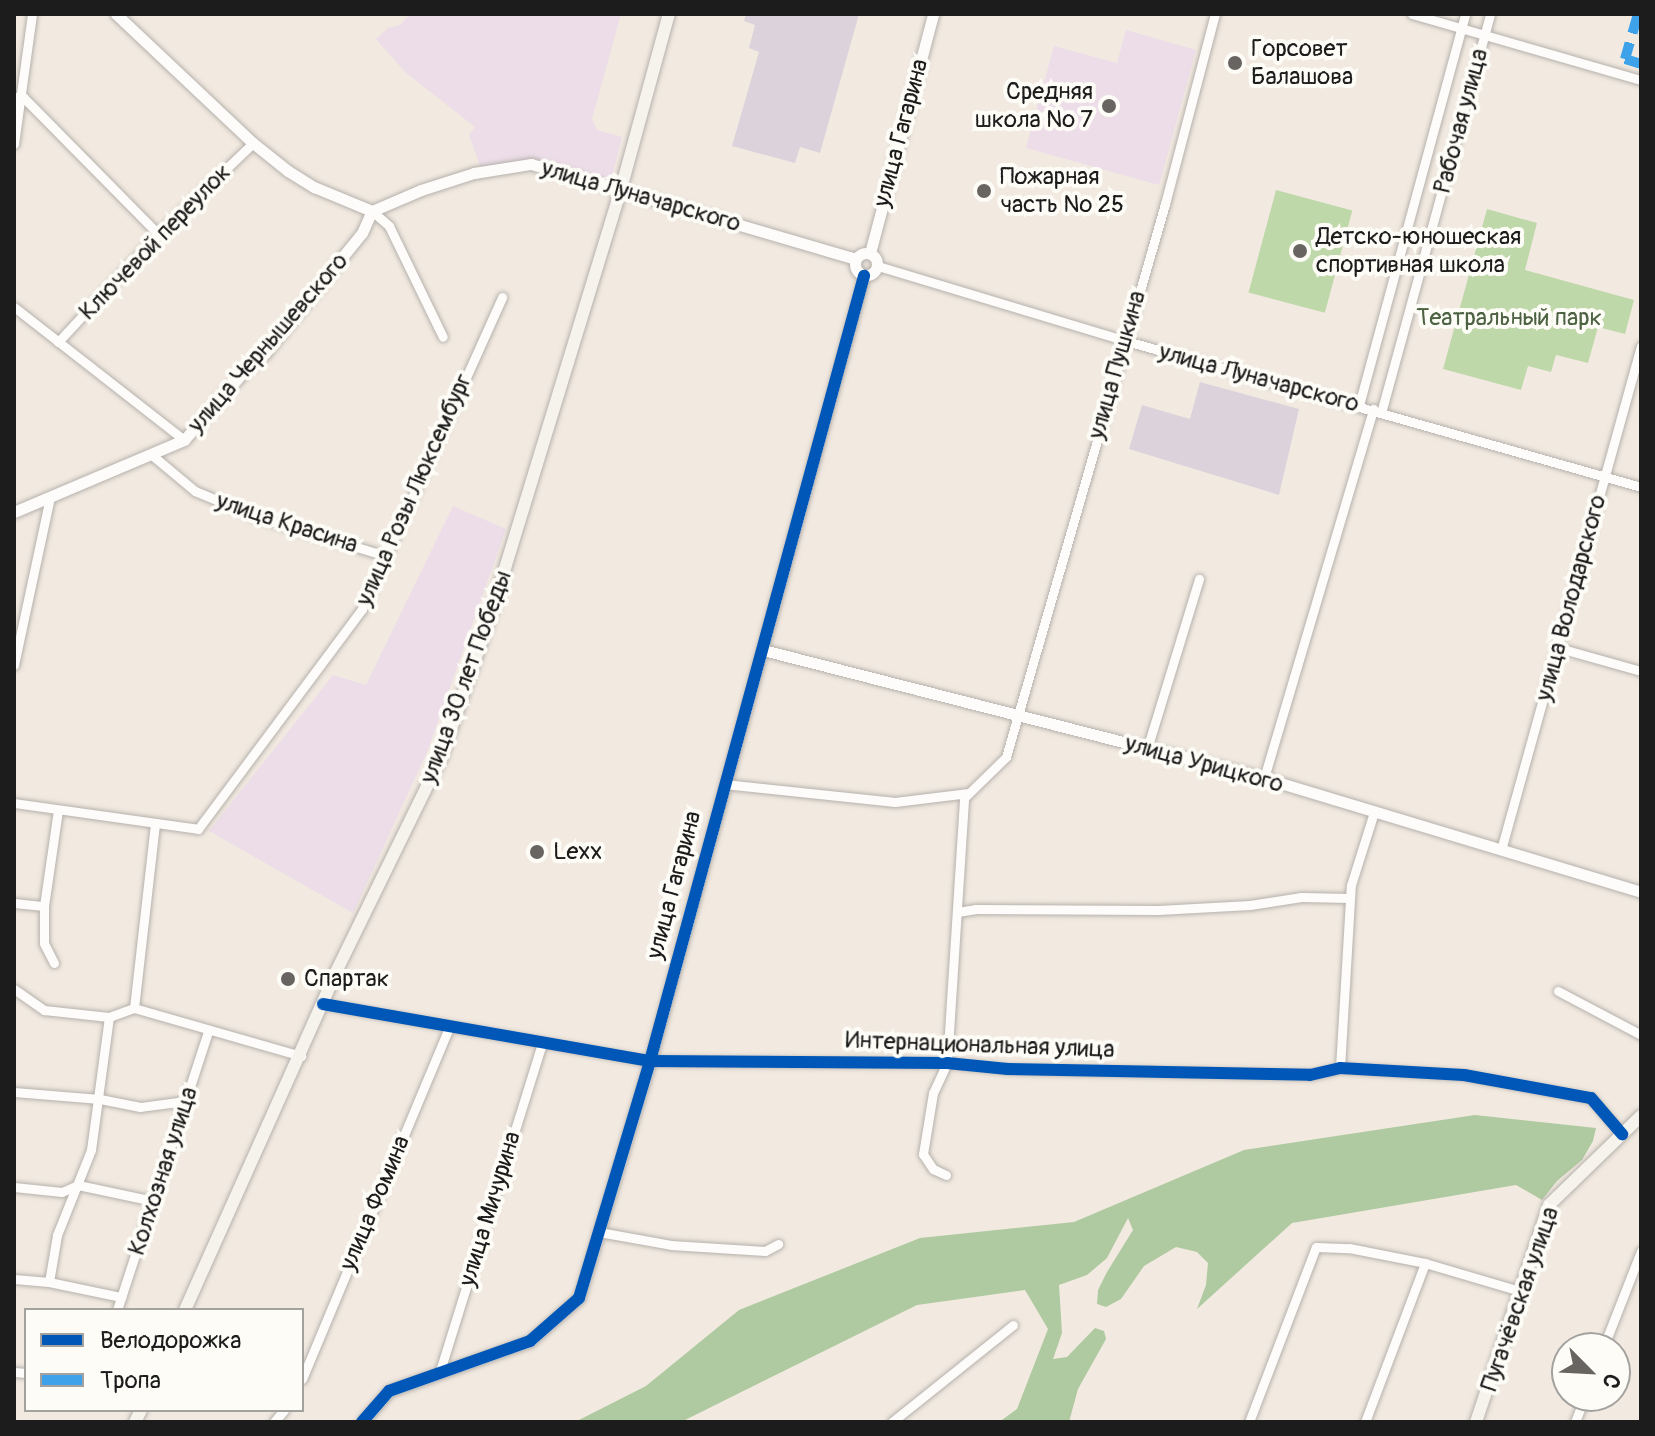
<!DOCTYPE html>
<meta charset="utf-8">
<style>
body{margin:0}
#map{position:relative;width:1655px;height:1436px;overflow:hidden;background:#f2eae1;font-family:Pangolin,sans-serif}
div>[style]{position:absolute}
.built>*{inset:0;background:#ecdde8}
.industrial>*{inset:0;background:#dbd2dc}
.green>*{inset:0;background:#bfd8a9;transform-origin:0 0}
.forest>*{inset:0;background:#afc9a0}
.roads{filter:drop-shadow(0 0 2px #b6b1ac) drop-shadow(0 0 2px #b6b1ac)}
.minor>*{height:9px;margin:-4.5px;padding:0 4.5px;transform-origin:4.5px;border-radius:4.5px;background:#fdfcfa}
.tertiary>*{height:11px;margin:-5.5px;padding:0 5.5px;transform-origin:5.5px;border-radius:5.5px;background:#fdfcfa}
.tertiary>.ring{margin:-5.5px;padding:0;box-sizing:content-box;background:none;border:11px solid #fdfcfa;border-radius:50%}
.secondary>*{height:12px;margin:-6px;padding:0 6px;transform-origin:6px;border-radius:6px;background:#f6f2ec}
.quiet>*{height:10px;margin-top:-5px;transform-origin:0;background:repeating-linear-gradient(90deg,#3da2ea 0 20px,transparent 0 30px)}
.cycleway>*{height:12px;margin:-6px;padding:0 6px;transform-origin:6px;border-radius:6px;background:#0057b8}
.dots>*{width:22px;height:22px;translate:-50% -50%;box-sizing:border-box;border:4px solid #fdfcf7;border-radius:50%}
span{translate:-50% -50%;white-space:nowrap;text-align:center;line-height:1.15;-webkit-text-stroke:8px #fdfcf7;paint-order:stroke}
.poi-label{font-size:24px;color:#1c1c1c}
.left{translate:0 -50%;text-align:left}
.right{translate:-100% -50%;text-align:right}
.street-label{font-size:24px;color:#1c1c1c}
.park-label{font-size:24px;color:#4c6242}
.frame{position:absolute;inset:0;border:16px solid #1c1c1c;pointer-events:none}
.legend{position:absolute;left:24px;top:1308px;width:280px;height:104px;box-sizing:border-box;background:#fdfcf7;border:2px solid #a3a29f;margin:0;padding:10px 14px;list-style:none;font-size:24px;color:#1c1c1c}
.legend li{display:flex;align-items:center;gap:16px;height:40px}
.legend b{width:40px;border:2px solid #a3a29f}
.north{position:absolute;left:1551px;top:1332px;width:80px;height:80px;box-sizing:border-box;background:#fdfcf7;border:2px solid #a3a29f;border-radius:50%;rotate:114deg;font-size:22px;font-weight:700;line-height:32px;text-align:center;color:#1c1c1c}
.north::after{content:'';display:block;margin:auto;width:28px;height:36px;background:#676461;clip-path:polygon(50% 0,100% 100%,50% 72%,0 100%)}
</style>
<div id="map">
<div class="built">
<i style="clip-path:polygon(410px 14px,621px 14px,592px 119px,597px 130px,622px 137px,611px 181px,531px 160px,481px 168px,469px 135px,475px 127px,406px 73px,376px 39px,388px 28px,400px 25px)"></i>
<i style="clip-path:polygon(1126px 30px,1196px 50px,1159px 185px,1026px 148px,1054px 46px,1117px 63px)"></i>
<i style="clip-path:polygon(453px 506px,506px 529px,428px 750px,353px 913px,209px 831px,333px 675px,366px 685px)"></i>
</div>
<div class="industrial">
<i style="clip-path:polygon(746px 14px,859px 14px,820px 153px,800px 147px,795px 163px,732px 146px,759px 52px,749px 48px,755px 25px,744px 21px)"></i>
<i style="clip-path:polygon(1200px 382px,1299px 409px,1279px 495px,1129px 449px,1142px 405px,1190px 419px)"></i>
</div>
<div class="green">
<i style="left:1276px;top:190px;width:79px;height:106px;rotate:15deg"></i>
<i style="clip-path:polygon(1487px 209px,1537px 223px,1525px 270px,1634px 300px,1625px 334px,1598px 327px,1588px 363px,1556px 355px,1551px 372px,1528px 366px,1521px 390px,1443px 369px)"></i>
</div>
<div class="forest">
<i style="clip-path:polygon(1475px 1115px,1596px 1128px,1593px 1141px,1582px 1160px,1557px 1181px,1542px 1200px,1516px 1185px,1292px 1223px,1197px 1309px,1206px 1285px,1208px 1263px,1197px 1252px,1176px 1247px,1144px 1266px,1121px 1299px,1106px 1307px,1097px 1304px,1098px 1290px,1107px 1272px,1133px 1230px,1128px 1218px,1107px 1258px,1087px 1275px,1059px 1285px,1062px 1333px,1053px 1359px,1067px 1357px,1095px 1328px,1104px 1331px,1106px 1339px,1078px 1389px,1069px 1422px,999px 1422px,1017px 1409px,1048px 1329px,1025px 1290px,917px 1305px,681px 1422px,575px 1422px,646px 1386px,739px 1310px,920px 1238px,1074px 1222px,1244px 1150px)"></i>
</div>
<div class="roads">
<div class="minor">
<i style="left:1412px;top:14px;width:238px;rotate:16.1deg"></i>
<i style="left:14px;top:97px;width:9px"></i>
<i style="left:23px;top:97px;width:192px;rotate:45.4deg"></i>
<i style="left:14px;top:144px;width:131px;rotate:-82.1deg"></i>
<i style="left:372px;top:211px;width:23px;rotate:41deg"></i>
<i style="left:389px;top:226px;width:123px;rotate:64.1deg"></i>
<i style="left:878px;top:266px;width:256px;rotate:16.8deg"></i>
<i style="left:1123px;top:340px;width:538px;rotate:15.84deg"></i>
<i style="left:14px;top:307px;width:216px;rotate:38deg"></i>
<i style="left:58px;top:342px;width:147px;rotate:-47.2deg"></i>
<i style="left:158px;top:234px;width:132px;rotate:-43.8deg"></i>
<i style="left:1359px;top:405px;width:405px;rotate:-74.8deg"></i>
<i style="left:1381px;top:413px;width:414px;rotate:-74.7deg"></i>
<i style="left:153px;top:456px;width:55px;rotate:39.8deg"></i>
<i style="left:195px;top:491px;width:67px;rotate:22.8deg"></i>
<i style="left:257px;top:517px;width:135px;rotate:16.8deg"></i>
<i style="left:1559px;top:648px;width:85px;rotate:15.7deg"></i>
<i style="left:14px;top:665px;width:172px;rotate:-77.9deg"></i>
<i style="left:1147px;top:749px;width:178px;rotate:-73deg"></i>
<i style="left:1264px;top:778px;width:385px;rotate:-73.5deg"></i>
<i style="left:724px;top:784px;width:172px;rotate:6deg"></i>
<i style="left:895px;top:802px;width:74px;rotate:-7deg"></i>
<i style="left:14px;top:803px;width:186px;rotate:8deg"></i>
<i style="left:198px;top:829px;width:274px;rotate:-53.3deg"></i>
<i style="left:362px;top:609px;width:342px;rotate:-65.8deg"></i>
<i style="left:1501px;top:850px;width:523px;rotate:-74.48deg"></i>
<i style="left:14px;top:903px;width:30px;rotate:6deg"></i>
<i style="left:957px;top:912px;width:18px;rotate:-9deg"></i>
<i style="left:975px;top:909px;width:183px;rotate:0.3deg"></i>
<i style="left:1158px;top:910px;width:92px;rotate:-3.1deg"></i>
<i style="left:1250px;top:905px;width:52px;rotate:-8.9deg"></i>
<i style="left:1301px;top:897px;width:49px;rotate:1.2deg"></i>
<i style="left:54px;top:963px;width:22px;rotate:-117deg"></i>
<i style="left:44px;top:943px;width:37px;rotate:-90deg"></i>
<i style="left:44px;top:906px;width:97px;rotate:-81.7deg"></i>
<i style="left:14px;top:989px;width:37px;rotate:35deg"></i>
<i style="left:44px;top:1010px;width:65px;rotate:6.1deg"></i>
<i style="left:109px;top:1017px;width:27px;rotate:-20deg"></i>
<i style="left:134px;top:1008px;width:174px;rotate:16deg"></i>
<i style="left:1558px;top:991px;width:94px;rotate:27.9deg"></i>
<i style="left:323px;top:1004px;width:332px;rotate:9.9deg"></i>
<i style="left:650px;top:1061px;width:297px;rotate:0.4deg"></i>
<i style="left:947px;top:1063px;width:61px;rotate:5.6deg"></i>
<i style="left:1008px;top:1069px;width:302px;rotate:1.1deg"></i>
<i style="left:1310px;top:1075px;width:31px;rotate:-13deg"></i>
<i style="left:1340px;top:1068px;width:124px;rotate:3.2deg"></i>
<i style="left:1464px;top:1075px;width:129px;rotate:10.3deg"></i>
<i style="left:1591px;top:1098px;width:48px;rotate:49.3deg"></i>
<i style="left:134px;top:1008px;width:186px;rotate:-83.5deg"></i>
<i style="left:1340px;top:1068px;width:183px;rotate:-86.6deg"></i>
<i style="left:1351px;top:885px;width:77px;rotate:-72.5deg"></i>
<i style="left:14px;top:1092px;width:86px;rotate:4.7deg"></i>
<i style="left:100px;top:1099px;width:41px;rotate:11.3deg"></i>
<i style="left:140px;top:1107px;width:45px;rotate:-7.6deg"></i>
<i style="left:946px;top:1175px;width:14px;rotate:-155deg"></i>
<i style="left:933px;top:1169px;width:18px;rotate:-124deg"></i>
<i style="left:923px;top:1154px;width:62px;rotate:-80.7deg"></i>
<i style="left:933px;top:1093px;width:33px;rotate:-65deg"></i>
<i style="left:947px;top:1063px;width:266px;rotate:-86.3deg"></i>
<i style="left:964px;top:798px;width:59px;rotate:-44.3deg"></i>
<i style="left:1006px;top:757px;width:575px;rotate:-73.96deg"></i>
<i style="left:1165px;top:204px;width:196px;rotate:-75.3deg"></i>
<i style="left:14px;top:1187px;width:48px;rotate:5.9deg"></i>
<i style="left:62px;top:1192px;width:17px;rotate:-24deg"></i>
<i style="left:78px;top:1185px;width:77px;rotate:12deg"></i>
<i style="left:599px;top:1232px;width:73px;rotate:10.2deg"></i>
<i style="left:671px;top:1245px;width:94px;rotate:3.7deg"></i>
<i style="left:765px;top:1251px;width:15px;rotate:-28deg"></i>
<i style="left:14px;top:1279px;width:35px;rotate:5deg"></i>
<i style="left:49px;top:1282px;width:74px;rotate:11.8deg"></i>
<i style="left:49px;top:1282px;width:48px;rotate:-80.3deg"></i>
<i style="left:57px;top:1235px;width:92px;rotate:-68.2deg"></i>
<i style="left:91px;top:1150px;width:134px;rotate:-82.3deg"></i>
<i style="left:117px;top:1310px;width:293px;rotate:-71.9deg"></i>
<i style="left:1603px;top:1348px;width:104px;rotate:-68.6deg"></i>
<i style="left:14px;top:1372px;width:12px;rotate:5deg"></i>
<i style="left:439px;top:1374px;width:346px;rotate:-72.7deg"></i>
<i style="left:302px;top:1379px;width:381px;rotate:-67.3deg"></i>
<i style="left:274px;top:1422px;width:16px;rotate:-50deg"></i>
<i style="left:892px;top:1422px;width:155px;rotate:-38.7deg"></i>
<i style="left:1249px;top:1422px;width:187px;rotate:-69.1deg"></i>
<i style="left:1316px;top:1247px;width:33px;rotate:2deg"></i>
<i style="left:1349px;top:1248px;width:77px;rotate:11.2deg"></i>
<i style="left:1425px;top:1263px;width:99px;rotate:16.4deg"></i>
<i style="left:1365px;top:1422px;width:170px;rotate:-69.3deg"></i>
<i style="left:1575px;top:1422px;width:28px;rotate:-69deg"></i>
</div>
<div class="tertiary">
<i style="left:116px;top:14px;width:188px;rotate:43.3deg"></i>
<i style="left:253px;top:143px;width:45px;rotate:38.7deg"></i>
<i style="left:288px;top:171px;width:31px;rotate:32deg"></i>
<i style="left:314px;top:187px;width:63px;rotate:22.5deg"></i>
<i style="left:372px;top:211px;width:53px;rotate:-23.2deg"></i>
<i style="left:421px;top:190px;width:56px;rotate:-17.8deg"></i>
<i style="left:474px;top:173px;width:58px;rotate:-9deg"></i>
<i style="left:531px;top:164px;width:338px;rotate:16.3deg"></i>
<i class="ring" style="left:855px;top:253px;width:11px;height:11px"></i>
<i style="left:870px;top:253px;width:247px;rotate:-75.2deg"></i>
<i style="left:14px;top:512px;width:185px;rotate:-23deg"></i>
<i style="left:184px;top:440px;width:93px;rotate:-48.9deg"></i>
<i style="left:245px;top:370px;width:26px;rotate:-40deg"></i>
<i style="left:265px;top:353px;width:154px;rotate:-51.1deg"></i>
<i style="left:362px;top:233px;width:24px;rotate:-66deg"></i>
<i style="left:763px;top:650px;width:517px;rotate:14.33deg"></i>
<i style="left:1264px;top:778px;width:394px;rotate:16.8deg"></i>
<i style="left:362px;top:1422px;width:41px;rotate:-48.9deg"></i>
<i style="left:389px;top:1391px;width:150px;rotate:-19.5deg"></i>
<i style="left:530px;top:1341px;width:65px;rotate:-41.3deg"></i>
<i style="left:579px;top:1298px;width:247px;rotate:-73.3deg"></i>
<i style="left:650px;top:1061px;width:814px;rotate:-74.75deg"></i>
</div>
<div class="secondary">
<i style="left:185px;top:1310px;width:370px;rotate:-65.9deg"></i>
<i style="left:336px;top:972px;width:238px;rotate:-63.9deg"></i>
<i style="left:441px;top:758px;width:156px;rotate:-70.9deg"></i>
<i style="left:492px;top:611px;width:441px;rotate:-73deg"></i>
<i style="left:621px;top:189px;width:181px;rotate:-74.7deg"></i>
<i style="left:135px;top:1422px;width:13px;rotate:-63deg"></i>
<i style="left:1476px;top:1422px;width:229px;rotate:-71.4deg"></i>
<i style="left:1549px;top:1205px;width:128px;rotate:-44.1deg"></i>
</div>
</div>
<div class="quiet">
<i style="left:1638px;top:14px;width:47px;rotate:106.1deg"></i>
<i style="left:1625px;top:59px;width:17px;rotate:17deg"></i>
</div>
<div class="cycleway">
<i style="left:323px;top:1004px;width:332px;rotate:9.9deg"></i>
<i style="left:650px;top:1061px;width:297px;rotate:0.4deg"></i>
<i style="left:947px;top:1063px;width:61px;rotate:5.6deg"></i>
<i style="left:1008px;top:1069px;width:302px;rotate:1.1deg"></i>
<i style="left:1310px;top:1075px;width:31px;rotate:-13deg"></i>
<i style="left:1340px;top:1068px;width:124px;rotate:3.2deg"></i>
<i style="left:1464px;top:1075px;width:129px;rotate:10.3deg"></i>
<i style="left:1591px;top:1098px;width:48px;rotate:49.3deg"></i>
<i style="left:362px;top:1422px;width:41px;rotate:-48.9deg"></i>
<i style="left:389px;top:1391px;width:150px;rotate:-19.5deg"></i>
<i style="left:530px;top:1341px;width:65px;rotate:-41.3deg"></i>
<i style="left:579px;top:1298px;width:247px;rotate:-73.3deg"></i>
<i style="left:650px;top:1061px;width:814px;rotate:-74.75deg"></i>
</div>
<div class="dots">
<i style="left:1235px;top:63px;background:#676461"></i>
<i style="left:1109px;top:106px;background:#676461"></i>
<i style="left:984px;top:191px;background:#676461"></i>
<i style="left:1300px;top:251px;background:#676461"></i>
<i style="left:537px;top:852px;background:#676461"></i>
<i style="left:288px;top:979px;background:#676461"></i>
</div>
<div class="poi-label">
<span class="left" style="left:1251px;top:63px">Горсовет<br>Балашова</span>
<span class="right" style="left:1093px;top:106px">Средняя<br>школа № 7</span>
<span class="left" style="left:1000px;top:191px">Пожарная<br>часть № 25</span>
<span class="left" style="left:1316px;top:251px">Детско-юношеская<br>спортивная школа</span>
<span class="left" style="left:553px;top:852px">Lexx</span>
<span class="left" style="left:304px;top:979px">Спартак</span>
</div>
<div class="street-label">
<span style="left:1461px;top:121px;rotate:-75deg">Рабочая улица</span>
<span style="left:901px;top:133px;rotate:-75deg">улица Гагарина</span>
<span style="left:641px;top:196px;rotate:16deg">улица Луначарского</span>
<span style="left:155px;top:242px;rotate:-46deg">Ключевой переулок</span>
<span style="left:268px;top:343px;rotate:-49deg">улица Чернышевского</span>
<span style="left:1117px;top:365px;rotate:-74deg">улица Пушкина</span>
<span style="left:1259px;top:378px;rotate:15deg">улица Луначарского</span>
<span style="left:414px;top:490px;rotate:-66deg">улица Розы Люксембург</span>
<span style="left:287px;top:523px;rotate:18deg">улица Красина</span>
<span style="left:1571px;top:598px;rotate:-75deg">улица Володарского</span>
<span style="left:466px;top:677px;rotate:-70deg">улица 30 лет Победы</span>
<span style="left:1204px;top:764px;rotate:15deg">улица Урицкого</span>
<span style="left:674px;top:885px;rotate:-75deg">улица Гагарина</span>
<span style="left:980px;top:1045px;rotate:2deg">Интернациональная улица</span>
<span style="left:163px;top:1171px;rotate:-72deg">Колхозная улица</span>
<span style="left:375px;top:1203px;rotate:-67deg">улица Фомина</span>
<span style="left:490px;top:1209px;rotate:-73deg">улица Мичурина</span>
<span style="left:1520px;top:1299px;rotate:-71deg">Пугачёвская улица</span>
</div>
<div class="park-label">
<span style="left:1509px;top:318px">Театральный парк</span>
</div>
<div class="frame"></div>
<ul class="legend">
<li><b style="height:10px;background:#0057b8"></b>Велодорожка</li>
<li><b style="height:10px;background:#3da2ea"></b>Тропа</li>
</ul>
<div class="north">С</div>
</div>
